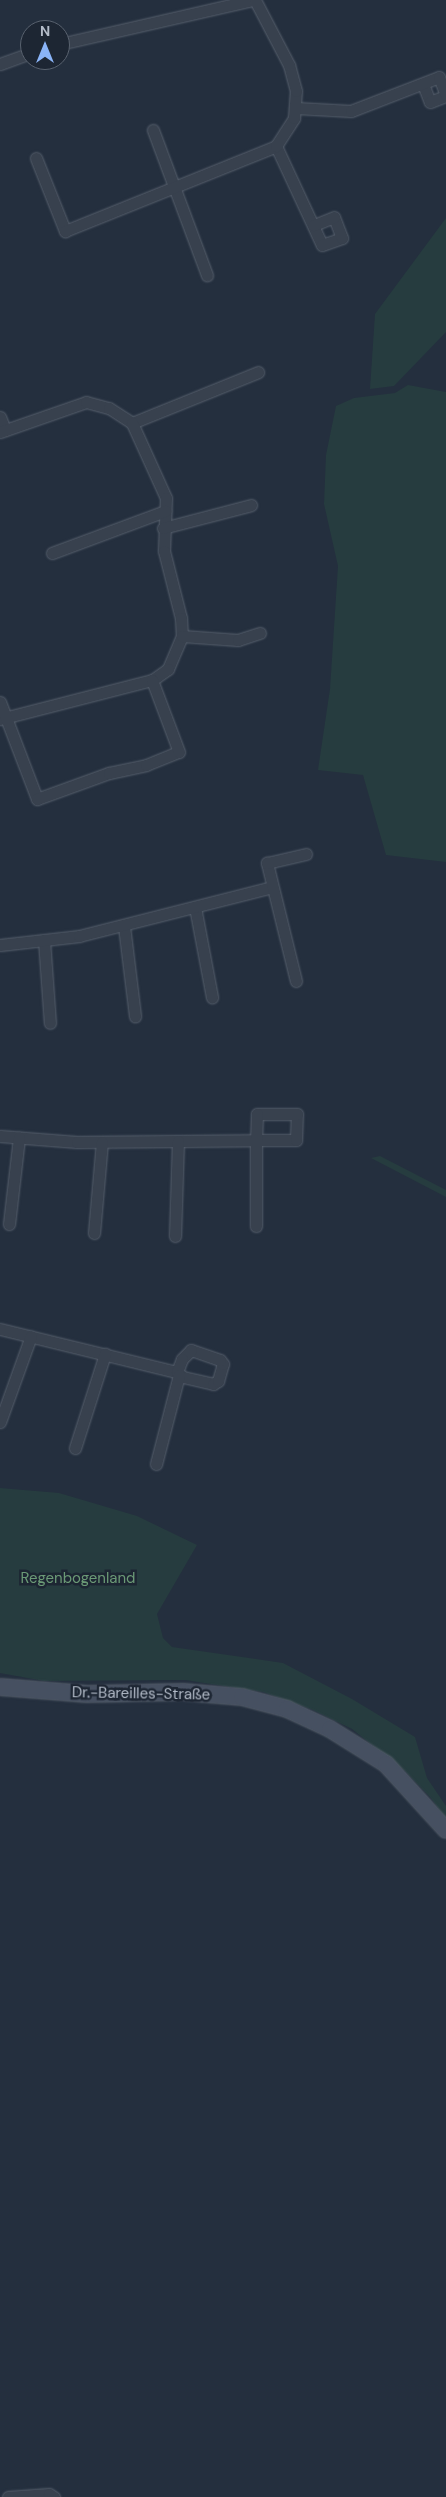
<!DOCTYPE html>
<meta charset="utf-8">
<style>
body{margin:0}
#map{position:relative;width:446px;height:2497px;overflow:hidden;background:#242f3e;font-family:"DM Sans",sans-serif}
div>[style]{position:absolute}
.green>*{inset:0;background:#263c3f}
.roads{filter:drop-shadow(0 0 1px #565f6c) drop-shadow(0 0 1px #565f6c)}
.minor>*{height:11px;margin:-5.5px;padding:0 5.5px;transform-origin:5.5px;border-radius:5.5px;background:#38414e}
.secondary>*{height:16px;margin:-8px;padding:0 8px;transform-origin:8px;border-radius:8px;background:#465061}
span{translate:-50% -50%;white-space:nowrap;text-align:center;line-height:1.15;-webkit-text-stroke:5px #1d2633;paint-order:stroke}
.park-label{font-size:15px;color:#6b9a76}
.street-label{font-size:15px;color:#b4bcc9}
.north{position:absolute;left:20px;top:20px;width:50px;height:50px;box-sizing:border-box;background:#1d2633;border:1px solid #59626f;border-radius:50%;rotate:0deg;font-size:14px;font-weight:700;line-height:20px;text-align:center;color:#b4bcc9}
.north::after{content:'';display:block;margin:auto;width:18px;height:22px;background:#8ab4f8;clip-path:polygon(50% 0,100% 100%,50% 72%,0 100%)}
</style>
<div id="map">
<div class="green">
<i style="clip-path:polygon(446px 218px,446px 332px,394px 386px,370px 389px,375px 314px)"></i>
<i style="clip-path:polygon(408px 385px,446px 392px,446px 862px,386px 855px,363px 775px,318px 770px,330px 689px,338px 566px,324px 504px,326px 455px,336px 406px,354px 398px,395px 393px)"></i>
<i style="clip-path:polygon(380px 1156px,446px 1190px,446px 1197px,371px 1158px)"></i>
<i style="clip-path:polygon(0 1488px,59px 1493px,137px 1516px,197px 1545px,157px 1614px,163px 1638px,172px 1647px,283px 1663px,352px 1699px,415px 1737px,427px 1778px,446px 1806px,446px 1819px,431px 1798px,405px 1771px,352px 1729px,313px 1710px,263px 1692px,185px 1680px,44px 1681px,0 1673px)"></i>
</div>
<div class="roads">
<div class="minor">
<i style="left:60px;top:44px;width:197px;rotate:-12.9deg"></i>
<i style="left:0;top:64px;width:32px;rotate:-20deg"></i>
<i style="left:423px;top:84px;width:19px;rotate:69deg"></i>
<i style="left:430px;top:102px;width:17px;rotate:-21deg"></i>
<i style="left:296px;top:108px;width:55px;rotate:3.1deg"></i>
<i style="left:351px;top:111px;width:94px;rotate:-21.1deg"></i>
<i style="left:439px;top:77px;width:19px;rotate:69deg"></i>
<i style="left:153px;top:130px;width:155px;rotate:69.6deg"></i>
<i style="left:276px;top:146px;width:109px;rotate:65.1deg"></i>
<i style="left:322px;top:245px;width:21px;rotate:-19deg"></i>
<i style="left:342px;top:238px;width:22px;rotate:-111deg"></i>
<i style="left:334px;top:217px;width:22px;rotate:158deg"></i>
<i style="left:36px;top:158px;width:79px;rotate:68.3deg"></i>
<i style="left:65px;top:231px;width:227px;rotate:-21.9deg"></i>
<i style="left:276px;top:146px;width:33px;rotate:-57deg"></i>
<i style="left:294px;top:118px;width:27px;rotate:-86deg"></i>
<i style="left:296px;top:91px;width:27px;rotate:-105deg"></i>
<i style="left:289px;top:65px;width:73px;rotate:-117.6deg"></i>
<i style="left:0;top:417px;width:14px;rotate:69deg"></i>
<i style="left:132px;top:423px;width:136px;rotate:-22deg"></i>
<i style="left:0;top:432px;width:91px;rotate:-19.2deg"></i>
<i style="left:86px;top:402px;width:24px;rotate:15deg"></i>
<i style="left:109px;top:408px;width:27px;rotate:33deg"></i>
<i style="left:132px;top:423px;width:82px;rotate:65.6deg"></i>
<i style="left:166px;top:498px;width:53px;rotate:92.2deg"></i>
<i style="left:164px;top:551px;width:69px;rotate:75.8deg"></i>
<i style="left:181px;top:618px;width:18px;rotate:87deg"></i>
<i style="left:182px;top:636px;width:36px;rotate:113deg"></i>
<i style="left:168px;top:669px;width:19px;rotate:145deg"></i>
<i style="left:152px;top:680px;width:157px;rotate:165.6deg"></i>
<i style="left:163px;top:528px;width:91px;rotate:-14.6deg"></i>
<i style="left:52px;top:553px;width:121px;rotate:-20.4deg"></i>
<i style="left:182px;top:636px;width:56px;rotate:4.1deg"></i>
<i style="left:238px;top:640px;width:23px;rotate:-18deg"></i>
<i style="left:0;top:702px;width:104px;rotate:69.1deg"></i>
<i style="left:37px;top:799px;width:77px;rotate:-19.9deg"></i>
<i style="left:109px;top:773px;width:38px;rotate:-12deg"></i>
<i style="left:146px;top:765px;width:35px;rotate:-22deg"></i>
<i style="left:179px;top:752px;width:77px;rotate:-110.6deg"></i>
<i style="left:195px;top:907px;width:92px;rotate:79.3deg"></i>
<i style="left:124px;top:926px;width:91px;rotate:83deg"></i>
<i style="left:44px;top:940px;width:83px;rotate:85.9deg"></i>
<i style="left:0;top:945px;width:80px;rotate:-6.5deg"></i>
<i style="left:79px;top:936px;width:199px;rotate:-14.2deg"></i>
<i style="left:296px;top:981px;width:122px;rotate:-103.8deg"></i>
<i style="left:267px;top:863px;width:40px;rotate:-13deg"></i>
<i style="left:0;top:1136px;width:77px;rotate:4.5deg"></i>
<i style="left:77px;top:1142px;width:179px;rotate:-0.6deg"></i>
<i style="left:256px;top:1140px;width:40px"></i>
<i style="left:296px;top:1140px;width:26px;rotate:-88deg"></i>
<i style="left:297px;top:1114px;width:40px;rotate:180deg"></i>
<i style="left:257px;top:1114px;width:26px;rotate:92deg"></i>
<i style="left:256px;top:1140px;width:86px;rotate:90deg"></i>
<i style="left:9px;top:1224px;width:87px;rotate:-83.4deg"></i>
<i style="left:94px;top:1233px;width:91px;rotate:-85deg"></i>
<i style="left:175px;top:1236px;width:95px;rotate:-88.2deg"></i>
<i style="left:0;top:1329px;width:182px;rotate:13.7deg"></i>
<i style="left:177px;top:1372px;width:8px;rotate:40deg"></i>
<i style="left:183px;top:1377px;width:31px;rotate:13deg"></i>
<i style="left:213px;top:1384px;width:6px;rotate:-31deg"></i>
<i style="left:218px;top:1381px;width:18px;rotate:-74deg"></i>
<i style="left:223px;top:1364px;width:5px;rotate:-127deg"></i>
<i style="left:220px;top:1360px;width:31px;rotate:-161deg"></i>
<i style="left:191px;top:1350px;width:13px;rotate:135deg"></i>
<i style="left:182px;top:1359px;width:14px;rotate:111deg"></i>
<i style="left:0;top:1422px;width:91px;rotate:-70.2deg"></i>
<i style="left:75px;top:1448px;width:99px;rotate:-72.3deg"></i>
<i style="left:156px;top:1464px;width:92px;rotate:-75.5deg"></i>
<i style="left:8px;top:2497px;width:41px;rotate:-4.2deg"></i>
<i style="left:49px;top:2494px;width:6px;rotate:31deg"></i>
</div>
<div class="secondary">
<i style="left:0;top:1687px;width:87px;rotate:4.6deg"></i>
<i style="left:87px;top:1694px;width:96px;rotate:-1.2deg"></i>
<i style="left:183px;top:1692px;width:59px;rotate:4.8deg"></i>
<i style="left:242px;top:1697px;width:47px;rotate:14.9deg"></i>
<i style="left:287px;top:1709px;width:47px;rotate:24.9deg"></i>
<i style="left:330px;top:1729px;width:66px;rotate:32deg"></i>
<i style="left:386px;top:1764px;width:89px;rotate:47.7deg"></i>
</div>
</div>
<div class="park-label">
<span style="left:78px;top:1579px">Regenbogenland</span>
</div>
<div class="street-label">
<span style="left:141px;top:1694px;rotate:1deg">Dr.-Bareilles-Straße</span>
</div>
<div class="north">N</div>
</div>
